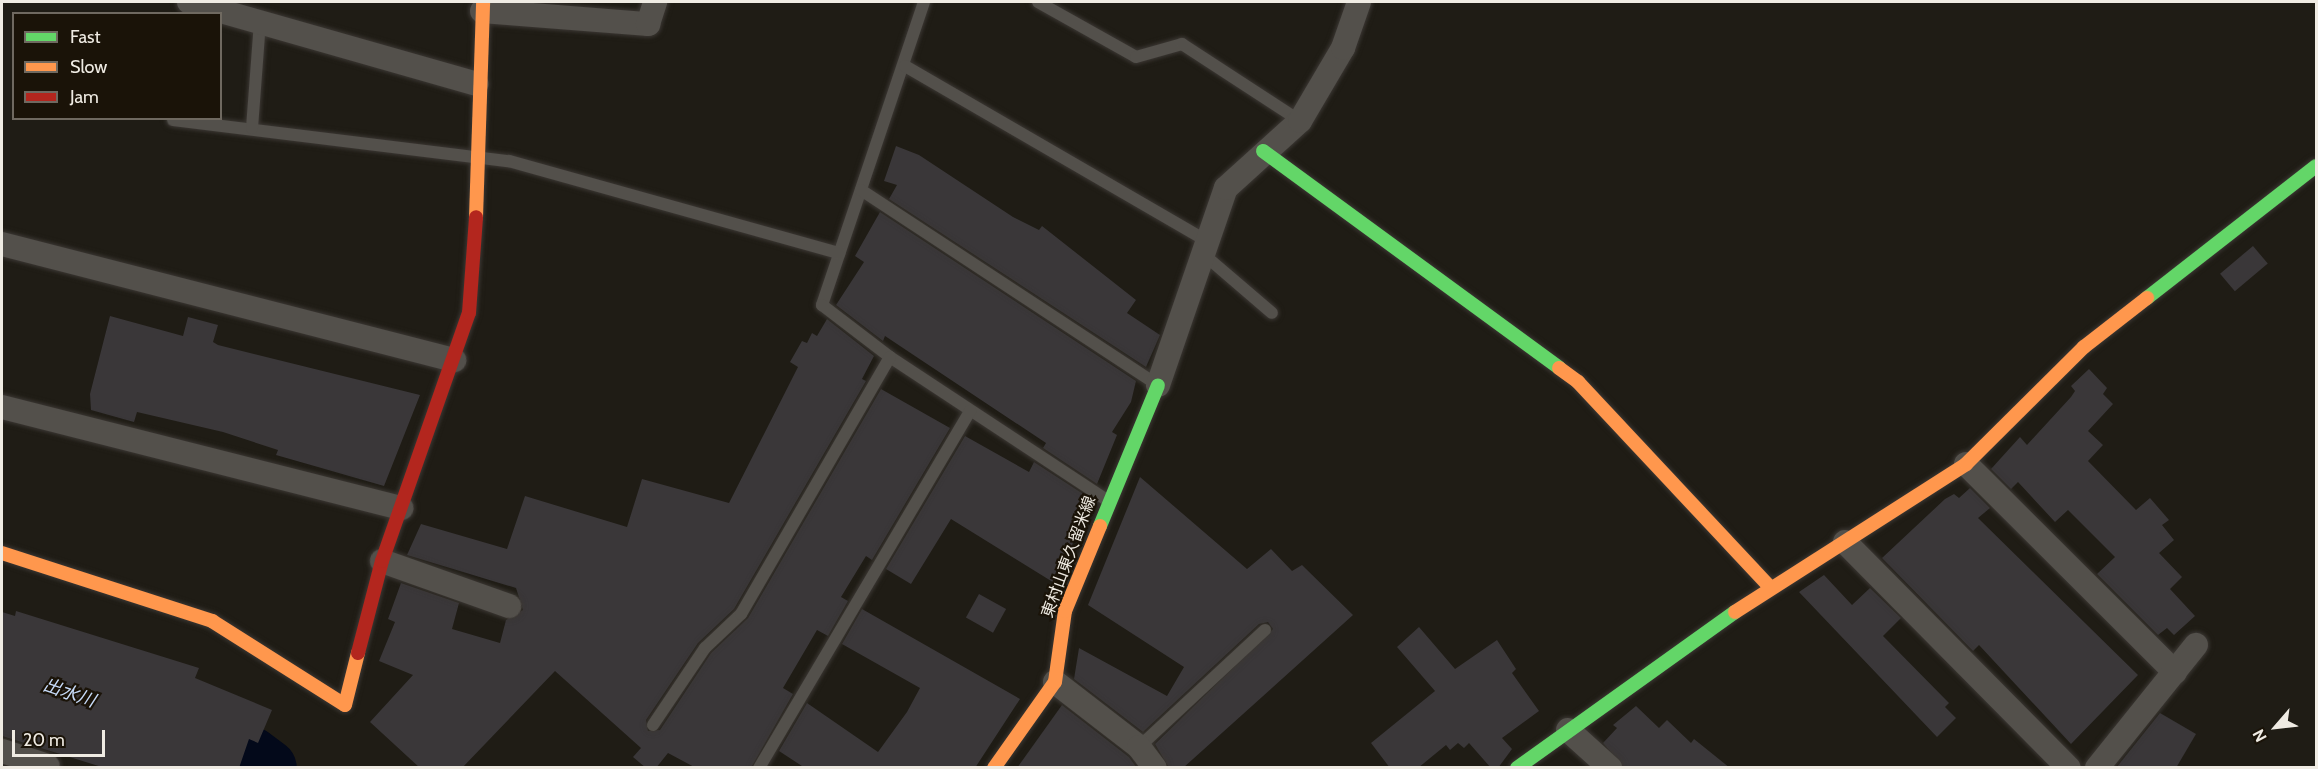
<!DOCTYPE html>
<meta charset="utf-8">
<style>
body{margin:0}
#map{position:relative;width:2318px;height:769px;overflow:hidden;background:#1f1c15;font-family:Cabin,"Noto Sans JP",sans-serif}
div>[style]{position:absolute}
.river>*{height:56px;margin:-28px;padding:0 28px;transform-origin:28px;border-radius:28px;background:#03091a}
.building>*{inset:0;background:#3a3739;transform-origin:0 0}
.roads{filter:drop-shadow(0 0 2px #3b3733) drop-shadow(0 0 2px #3b3733)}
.lane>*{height:12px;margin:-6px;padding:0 6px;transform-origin:6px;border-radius:6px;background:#53504b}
.street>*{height:24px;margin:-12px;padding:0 12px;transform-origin:12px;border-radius:12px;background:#53504b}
.fast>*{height:14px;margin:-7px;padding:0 7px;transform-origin:7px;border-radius:7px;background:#63d668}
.slow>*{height:14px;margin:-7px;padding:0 7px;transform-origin:7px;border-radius:7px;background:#ff974d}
.jam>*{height:14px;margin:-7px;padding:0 7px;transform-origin:7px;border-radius:7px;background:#b3261e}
span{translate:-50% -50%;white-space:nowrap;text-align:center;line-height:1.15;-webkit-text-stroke:4.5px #1a1308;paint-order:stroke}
.street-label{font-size:16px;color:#efebe3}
.water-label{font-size:18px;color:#c7dbf9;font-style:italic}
.frame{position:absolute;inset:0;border:3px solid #efebe3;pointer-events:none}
.legend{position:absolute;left:12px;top:12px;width:210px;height:108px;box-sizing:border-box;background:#1a1308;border:2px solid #6f6960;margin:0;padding:8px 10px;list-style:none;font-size:18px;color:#efebe3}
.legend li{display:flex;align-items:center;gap:12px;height:30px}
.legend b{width:30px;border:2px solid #6f6960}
.north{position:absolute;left:2246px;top:697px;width:60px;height:60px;-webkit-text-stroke:4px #1a1308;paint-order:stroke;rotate:242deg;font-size:16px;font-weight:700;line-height:24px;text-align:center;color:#efebe3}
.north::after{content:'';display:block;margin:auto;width:21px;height:27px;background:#efebe3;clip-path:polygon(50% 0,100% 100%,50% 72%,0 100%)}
.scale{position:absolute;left:12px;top:730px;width:93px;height:27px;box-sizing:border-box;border:3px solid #efebe3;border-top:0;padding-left:8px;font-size:18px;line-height:21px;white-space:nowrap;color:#efebe3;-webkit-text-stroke:4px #1a1308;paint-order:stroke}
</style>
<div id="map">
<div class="river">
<i style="left:173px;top:728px;width:83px;rotate:18.9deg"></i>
<i style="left:252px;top:755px;width:21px;rotate:37deg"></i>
</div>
<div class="building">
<i style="clip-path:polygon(896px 146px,919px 155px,1013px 217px,1039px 230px,1042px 226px,1136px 300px,1127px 313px,1160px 335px,1146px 367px,889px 199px,897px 185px,884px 181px)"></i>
<i style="clip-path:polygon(880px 212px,1136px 381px,1131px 402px,1112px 432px,1117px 435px,1097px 484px,1043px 448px,1046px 443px,885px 336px,883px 341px,836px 305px,864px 262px,855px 256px)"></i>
<i style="left:2253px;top:246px;width:23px;height:43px;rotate:50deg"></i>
<i style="clip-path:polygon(110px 316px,183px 336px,188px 317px,218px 325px,213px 342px,218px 345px,420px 395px,384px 486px,276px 455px,278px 450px,223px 432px,137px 412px,134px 422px,91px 410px,90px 394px)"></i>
<i style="clip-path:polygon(827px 319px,874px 356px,862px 379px,866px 381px,734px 609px,698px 643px,646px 720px,648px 731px,660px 730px,711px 653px,748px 618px,881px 389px,950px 428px,872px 560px,866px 556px,841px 597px,848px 601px,828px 636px,817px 630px,783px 688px,793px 694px,751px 768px,696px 768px,668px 753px,656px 768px,646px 768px,633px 757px,641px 748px,555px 671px,462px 768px,420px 768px,370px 722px,413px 675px,379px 661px,395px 622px,388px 619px,401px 583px,459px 603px,452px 629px,500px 643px,506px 620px,523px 610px,516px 588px,407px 555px,421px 524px,507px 549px,525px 496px,627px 527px,642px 479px,729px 503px,798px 367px,790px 362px,802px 341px,807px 343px,812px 333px,817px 336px)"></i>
<i style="clip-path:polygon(2089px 369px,2107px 388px,2103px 394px,2113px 404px,2088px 431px,2103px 445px,2088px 461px,2136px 510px,2150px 498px,2169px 520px,2162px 525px,2174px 540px,2159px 553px,2182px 577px,2170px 589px,2195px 616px,2174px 635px,2167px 628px,2158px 635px,2097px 574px,2115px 557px,2068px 510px,2055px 522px,2018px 482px,2011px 489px,1991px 469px,2020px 437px,2027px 445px,2071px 397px,2075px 391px,2071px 386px)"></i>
<i style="clip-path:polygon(965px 436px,1029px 472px,1034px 462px,1091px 499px,1056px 584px,951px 519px,911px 584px,886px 569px)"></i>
<i style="clip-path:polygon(1140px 477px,1247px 569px,1271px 549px,1292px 571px,1302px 565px,1353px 615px,1183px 768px,1169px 768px,1155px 744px,1273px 629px,1268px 622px,1259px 624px,1143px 732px,1074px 679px,1079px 648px,1167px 696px,1184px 667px,1088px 605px)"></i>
<i style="clip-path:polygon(1970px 488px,1990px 508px,1978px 518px,2138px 675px,2071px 744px,1979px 645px,1973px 651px,1882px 558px,1945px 499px,1954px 494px,1959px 498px)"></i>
<i style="clip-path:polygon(1824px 575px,1852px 605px,1870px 588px,1901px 618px,1883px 636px,1949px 703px,1945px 707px,1956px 718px,1937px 737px,1799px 592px)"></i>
<i style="left:979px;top:594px;width:31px;height:27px;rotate:29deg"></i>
<i style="clip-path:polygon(862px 609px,1020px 699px,975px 768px,805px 768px,779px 751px,807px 703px,878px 752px,907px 712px,920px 688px,842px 644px)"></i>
<i style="clip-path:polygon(16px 611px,199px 668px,195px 678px,272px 710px,258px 743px,249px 739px,239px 768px,105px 768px,2px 736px,2px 612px,15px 616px)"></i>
<i style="clip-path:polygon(1419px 627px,1455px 669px,1497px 640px,1516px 669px,1512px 673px,1539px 711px,1502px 738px,1512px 749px,1498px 768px,1491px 768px,1469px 743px,1464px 748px,1458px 743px,1450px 750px,1446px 745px,1418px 768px,1390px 768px,1371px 743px,1435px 691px,1397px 647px)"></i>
<i style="clip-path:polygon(1062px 705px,1129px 757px,1137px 768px,1017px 768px)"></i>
<i style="clip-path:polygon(1636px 706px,1659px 728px,1667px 720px,1691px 743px,1694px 739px,1730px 768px,1624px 768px,1603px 743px,1617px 728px,1613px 725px)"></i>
<i style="clip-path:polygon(2160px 713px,2196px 734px,2176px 768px,2116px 768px)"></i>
</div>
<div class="roads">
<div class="lane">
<i style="left:924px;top:2px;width:320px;rotate:108.6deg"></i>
<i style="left:822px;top:305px;width:86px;rotate:37.4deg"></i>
<i style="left:890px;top:357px;width:260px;rotate:33.4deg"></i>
<i style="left:1038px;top:2px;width:112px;rotate:29.3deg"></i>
<i style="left:1136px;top:57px;width:48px;rotate:-15.8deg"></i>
<i style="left:1182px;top:44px;width:141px;rotate:33.1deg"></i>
<i style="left:905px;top:66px;width:347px;rotate:30.1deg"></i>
<i style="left:173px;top:120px;width:338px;rotate:7deg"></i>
<i style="left:509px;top:161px;width:343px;rotate:15.6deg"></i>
<i style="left:252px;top:128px;width:106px;rotate:-85.7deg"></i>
<i style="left:861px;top:190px;width:355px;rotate:33.3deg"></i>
<i style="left:1202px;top:253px;width:92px;rotate:40.6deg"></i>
<i style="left:653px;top:725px;width:93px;rotate:-56deg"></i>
<i style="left:705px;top:648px;width:50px;rotate:-43.4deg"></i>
<i style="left:741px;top:614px;width:297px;rotate:-59.9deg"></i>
<i style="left:1139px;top:747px;width:172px;rotate:-42.9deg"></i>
<i style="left:759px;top:768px;width:415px;rotate:-59.4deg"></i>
</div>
<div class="street">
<i style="left:189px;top:2px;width:299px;rotate:15.9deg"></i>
<i style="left:482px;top:11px;width:167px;rotate:4.5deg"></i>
<i style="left:648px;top:24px;width:23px;rotate:-72deg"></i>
<i style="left:2px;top:244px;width:467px;rotate:14.4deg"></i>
<i style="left:1158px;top:385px;width:208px;rotate:-71deg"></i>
<i style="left:1226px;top:188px;width:100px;rotate:-42.2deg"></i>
<i style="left:1300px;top:121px;width:85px;rotate:-59.5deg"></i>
<i style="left:1343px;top:48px;width:49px;rotate:-70.8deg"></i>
<i style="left:2px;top:407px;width:412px;rotate:14.2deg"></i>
<i style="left:1966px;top:464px;width:295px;rotate:44.9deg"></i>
<i style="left:1845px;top:542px;width:318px;rotate:45.3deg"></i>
<i style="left:382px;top:561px;width:135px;rotate:19.5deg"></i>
<i style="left:1055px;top:682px;width:106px;rotate:37.7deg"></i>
<i style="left:1139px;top:747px;width:26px;rotate:53deg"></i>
<i style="left:1568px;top:730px;width:57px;rotate:42.1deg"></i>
<i style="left:2px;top:751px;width:48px;rotate:18.1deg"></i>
<i style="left:2097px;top:768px;width:158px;rotate:-51.2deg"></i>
</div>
<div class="fast">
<i style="left:1263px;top:151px;width:367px;rotate:36.2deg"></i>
<i style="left:2147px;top:298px;width:214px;rotate:-38deg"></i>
<i style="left:1100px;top:526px;width:152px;rotate:-67.6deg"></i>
<i style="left:1517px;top:768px;width:268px;rotate:-35.6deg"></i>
</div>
<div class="slow">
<i style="left:476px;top:217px;width:215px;rotate:-88.1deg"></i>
<i style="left:1559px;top:368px;width:24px;rotate:36deg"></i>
<i style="left:1578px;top:382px;width:281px;rotate:46.9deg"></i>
<i style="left:2px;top:553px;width:221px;rotate:17.9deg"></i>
<i style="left:212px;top:621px;width:157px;rotate:32.3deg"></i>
<i style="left:345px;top:705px;width:54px;rotate:-76deg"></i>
<i style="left:1735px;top:612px;width:274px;rotate:-32.6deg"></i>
<i style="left:1966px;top:464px;width:166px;rotate:-44.8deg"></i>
<i style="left:2084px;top:347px;width:80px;rotate:-37.9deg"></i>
<i style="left:994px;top:768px;width:105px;rotate:-54.7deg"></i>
<i style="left:1055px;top:682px;width:72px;rotate:-82deg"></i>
<i style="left:1065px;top:611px;width:92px;rotate:-67.6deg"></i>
</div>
<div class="jam">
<i style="left:358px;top:653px;width:95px;rotate:-75.4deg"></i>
<i style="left:382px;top:561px;width:263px;rotate:-70.7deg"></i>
<i style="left:469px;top:313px;width:96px;rotate:-85.8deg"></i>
</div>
</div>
<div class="street-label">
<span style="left:1069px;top:557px;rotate:-70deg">東村山東久留米線</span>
</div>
<div class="water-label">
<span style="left:69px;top:693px;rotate:19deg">出水川</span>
</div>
<div class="frame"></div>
<ul class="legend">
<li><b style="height:8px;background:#63d668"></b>Fast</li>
<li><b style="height:8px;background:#ff974d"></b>Slow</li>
<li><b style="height:8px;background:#b3261e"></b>Jam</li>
</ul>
<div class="north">N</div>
<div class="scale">20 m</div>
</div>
